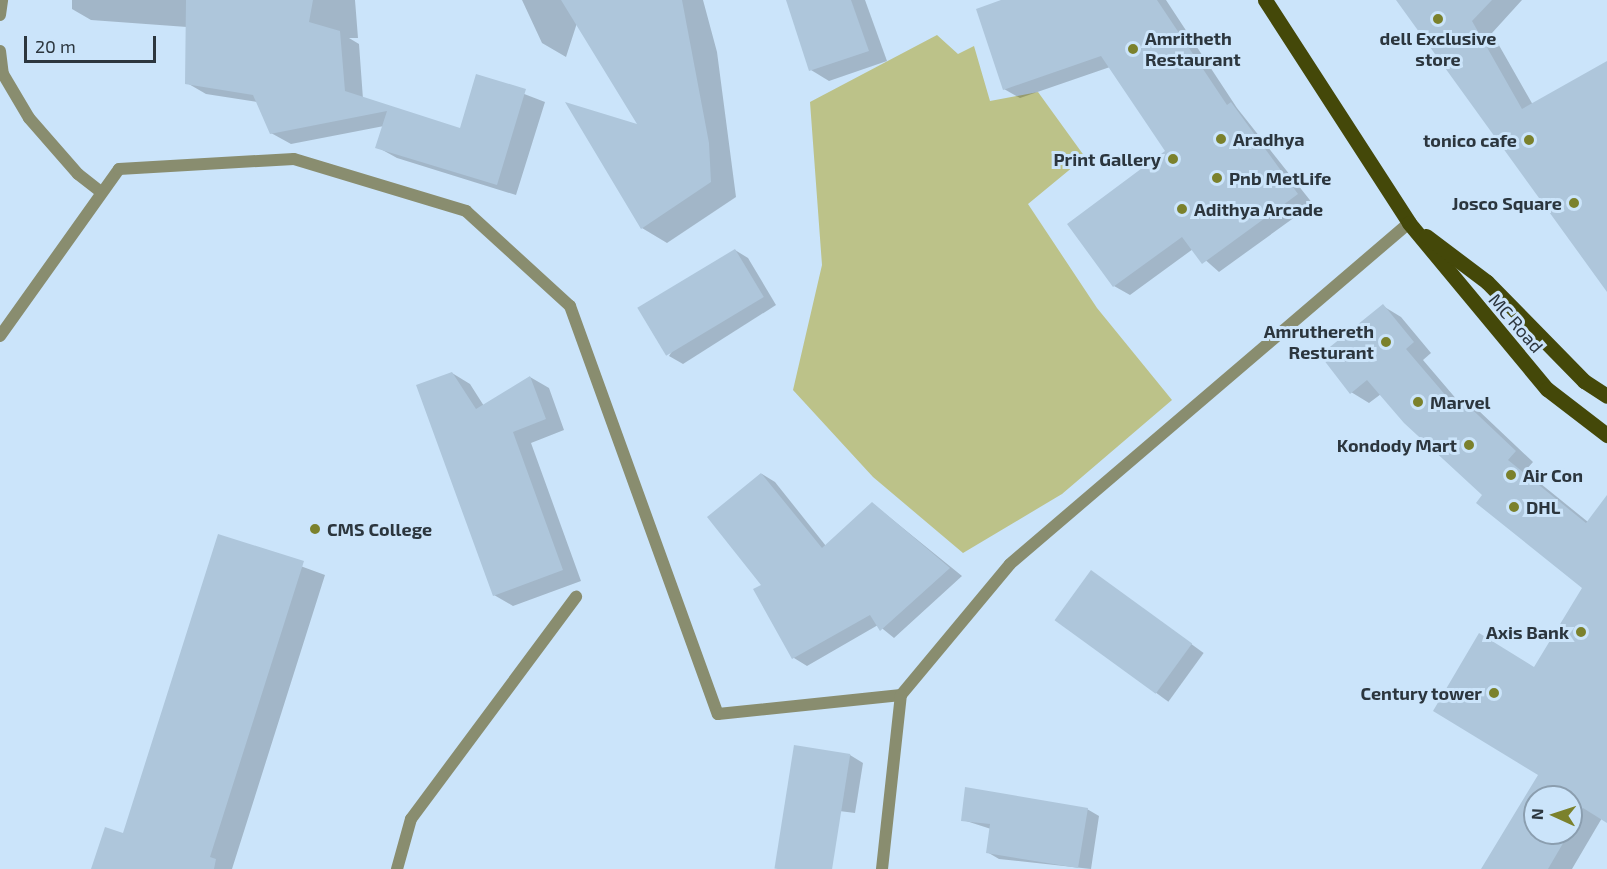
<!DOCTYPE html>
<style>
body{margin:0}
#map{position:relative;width:1607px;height:869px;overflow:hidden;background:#cbe4fa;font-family:"Exo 2",sans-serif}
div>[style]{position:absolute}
.green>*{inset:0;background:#bcc289}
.shadow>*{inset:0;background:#0003;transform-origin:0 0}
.building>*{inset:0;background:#aec6db;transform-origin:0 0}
.lane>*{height:12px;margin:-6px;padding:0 6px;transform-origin:6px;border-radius:6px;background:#898d6f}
.street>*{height:12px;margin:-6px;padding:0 6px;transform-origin:6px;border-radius:6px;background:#898d6f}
.primary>*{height:15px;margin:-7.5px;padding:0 7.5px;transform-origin:7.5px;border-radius:7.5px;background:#444809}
.dots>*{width:16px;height:16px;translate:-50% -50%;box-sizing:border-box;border:3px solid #cbe4fa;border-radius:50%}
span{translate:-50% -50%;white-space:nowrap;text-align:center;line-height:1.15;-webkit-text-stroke:6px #cbe4fa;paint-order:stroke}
.poi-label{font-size:18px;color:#2c363e;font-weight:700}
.left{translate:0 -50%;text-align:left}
.right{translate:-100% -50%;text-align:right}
.street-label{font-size:18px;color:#2c363e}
.north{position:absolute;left:1523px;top:785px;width:60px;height:60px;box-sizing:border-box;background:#cbe4fa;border:2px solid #8b9eaf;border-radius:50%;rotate:273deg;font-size:16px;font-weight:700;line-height:24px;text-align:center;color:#2c363e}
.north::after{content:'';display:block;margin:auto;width:21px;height:27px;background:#7b812c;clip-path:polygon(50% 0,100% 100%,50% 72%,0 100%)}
.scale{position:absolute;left:24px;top:36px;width:132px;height:27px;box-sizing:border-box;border:3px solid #2c363e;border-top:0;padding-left:8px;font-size:18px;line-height:21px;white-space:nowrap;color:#2c363e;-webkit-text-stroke:4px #cbe4fa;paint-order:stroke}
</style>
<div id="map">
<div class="green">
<i style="clip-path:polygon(937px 35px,958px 54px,974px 46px,990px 101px,1038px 92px,1085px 157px,1028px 204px,1097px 308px,1172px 400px,1062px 494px,963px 553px,873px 477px,793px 390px,822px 265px,810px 102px)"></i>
</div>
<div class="shadow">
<i style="clip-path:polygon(72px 0,355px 0,358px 38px,349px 38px,359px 44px,363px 99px,461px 130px,477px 76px,545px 102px,516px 195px,397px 158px,377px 147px,384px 126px,291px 144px,271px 133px,258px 102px,206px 94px,187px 83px,187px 27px,91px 20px,72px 9px)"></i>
<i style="clip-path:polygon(522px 0,703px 0,717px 52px,736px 197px,667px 243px,642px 228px,641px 127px,577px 23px,566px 57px,542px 43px)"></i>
<i style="clip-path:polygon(787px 0,865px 0,887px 61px,829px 81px,811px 70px)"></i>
<i style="clip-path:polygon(1006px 0,1166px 0,1237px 108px,1313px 204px,1219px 272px,1193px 249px,1130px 295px,1114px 286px,1167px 152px,1110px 67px,1020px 98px,1004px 89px)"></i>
<i style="clip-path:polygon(1412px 0,1522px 0,1492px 33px,1533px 105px,1607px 63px,1607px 284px)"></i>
<i style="clip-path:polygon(735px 250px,748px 258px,776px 305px,683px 364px,669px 356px)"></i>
<i style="clip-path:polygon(evenodd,1383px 306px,1401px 317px,1431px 353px,1423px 360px,1458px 401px,1478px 410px,1533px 462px,1525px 471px,1588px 522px,1607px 525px,1607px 821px,1602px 818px,1572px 869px,1498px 869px,1540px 775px,1535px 669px,1584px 587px,1381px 394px,1369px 403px,1351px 392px,1383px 306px,1535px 797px,1571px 797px,1571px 833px,1535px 833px,1535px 797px)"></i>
<i style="clip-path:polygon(452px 373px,470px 384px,484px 406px,530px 377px,549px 388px,564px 430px,531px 443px,581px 581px,513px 606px,494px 595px)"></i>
<i style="clip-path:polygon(762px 474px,775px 482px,826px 546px,872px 503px,962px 576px,894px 638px,878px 625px,807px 666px,794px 658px,755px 590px,763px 585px)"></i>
<i style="clip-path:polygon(219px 536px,325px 575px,232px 869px,92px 869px,124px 834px)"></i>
<i style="left:1092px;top:572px;width:138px;height:60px;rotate:36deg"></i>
<i style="clip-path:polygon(850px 755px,863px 763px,855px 813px,800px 806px)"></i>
<i style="clip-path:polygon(1087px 809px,1099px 816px,1091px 869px,999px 859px,987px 852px,991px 829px,963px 820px)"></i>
</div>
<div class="building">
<i style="clip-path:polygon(186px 0,313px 0,309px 22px,340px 31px,345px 91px,460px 128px,476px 74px,526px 89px,497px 185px,375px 148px,387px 111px,270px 134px,253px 95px,185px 84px)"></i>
<i style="clip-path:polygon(561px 0,682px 0,709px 143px,711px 182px,641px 229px,565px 102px,637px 124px)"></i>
<i style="clip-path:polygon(786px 0,851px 0,869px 51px,809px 71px)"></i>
<i style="clip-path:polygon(1001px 0,1157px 0,1227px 105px,1231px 102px,1298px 194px,1202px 264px,1182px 237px,1113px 287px,1067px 224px,1165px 151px,1101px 56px,1003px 90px,976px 9px)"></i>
<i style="clip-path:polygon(1396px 0,1492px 0,1472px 21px,1522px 109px,1607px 61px,1607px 292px)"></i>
<i style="left:735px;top:249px;width:56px;height:114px;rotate:59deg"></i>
<i style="clip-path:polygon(1383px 304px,1414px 342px,1406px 349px,1453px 404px,1459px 397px,1516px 451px,1508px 460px,1586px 523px,1607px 495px,1607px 823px,1583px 808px,1571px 830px,1571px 797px,1535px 797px,1535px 833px,1569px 833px,1548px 869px,1481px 869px,1538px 775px,1433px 711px,1479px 633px,1534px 667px,1582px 588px,1476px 503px,1482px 495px,1404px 423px,1367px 380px,1350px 394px,1320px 355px)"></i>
<i style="clip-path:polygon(452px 372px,476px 409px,530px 376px,546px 419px,513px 432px,563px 570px,493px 596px,416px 385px)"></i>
<i style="clip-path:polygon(761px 473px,822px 548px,872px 502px,950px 568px,880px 631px,870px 615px,792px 659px,753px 589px,761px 585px,707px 517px)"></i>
<i style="clip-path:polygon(218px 534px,304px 561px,210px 857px,216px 859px,214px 869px,91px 869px,105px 827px,123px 833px)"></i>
<i style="left:1091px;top:570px;width:125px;height:62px;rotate:36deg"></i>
<i style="left:794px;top:745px;width:57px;height:125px;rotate:9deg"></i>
<i style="clip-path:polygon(965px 787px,1088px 808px,1078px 868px,986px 853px,990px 824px,961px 821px)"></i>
</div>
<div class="lane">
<i style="left:397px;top:869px;width:52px;rotate:-74.4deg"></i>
<i style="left:411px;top:819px;width:277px;rotate:-53.4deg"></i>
</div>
<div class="street">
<i style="left:0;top:15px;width:15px;rotate:-82deg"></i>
<i style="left:0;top:51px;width:23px;rotate:83deg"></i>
<i style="left:3px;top:74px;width:51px;rotate:59.4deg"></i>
<i style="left:29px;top:118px;width:74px;rotate:48.8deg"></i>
<i style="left:78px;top:174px;width:29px;rotate:38deg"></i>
<i style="left:0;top:336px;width:205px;rotate:-54.5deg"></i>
<i style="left:119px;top:169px;width:175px;rotate:-3.3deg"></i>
<i style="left:294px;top:159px;width:180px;rotate:16.8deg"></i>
<i style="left:466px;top:211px;width:141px;rotate:42.4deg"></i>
<i style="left:570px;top:306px;width:434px;rotate:70.1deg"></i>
<i style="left:718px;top:714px;width:184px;rotate:-5.9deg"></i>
<i style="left:901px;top:695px;width:170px;rotate:-50.2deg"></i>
<i style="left:1010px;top:564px;width:525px;rotate:-40.52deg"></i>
<i style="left:882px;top:869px;width:175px;rotate:-83.8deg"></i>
</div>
<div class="primary">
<i style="left:1265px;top:0;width:265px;rotate:57.1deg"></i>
<i style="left:1409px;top:223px;width:216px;rotate:50.3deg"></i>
<i style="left:1547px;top:389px;width:76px;rotate:37.5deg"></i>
<i style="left:1426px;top:236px;width:76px;rotate:37deg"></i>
<i style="left:1487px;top:282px;width:139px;rotate:45.6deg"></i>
<i style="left:1584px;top:381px;width:27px;rotate:33deg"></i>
</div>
<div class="dots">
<i style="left:1438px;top:19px;background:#7b812c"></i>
<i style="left:1133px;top:49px;background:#7b812c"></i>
<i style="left:1221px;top:139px;background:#7b812c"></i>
<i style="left:1529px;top:140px;background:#7b812c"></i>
<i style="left:1173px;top:159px;background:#7b812c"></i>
<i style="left:1217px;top:178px;background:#7b812c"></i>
<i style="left:1574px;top:203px;background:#7b812c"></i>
<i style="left:1182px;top:209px;background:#7b812c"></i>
<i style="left:1386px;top:342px;background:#7b812c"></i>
<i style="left:1418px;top:402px;background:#7b812c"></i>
<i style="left:1469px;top:445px;background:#7b812c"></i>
<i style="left:1511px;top:475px;background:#7b812c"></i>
<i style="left:1514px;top:507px;background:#7b812c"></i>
<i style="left:315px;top:529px;background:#7b812c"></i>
<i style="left:1581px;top:632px;background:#7b812c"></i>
<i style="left:1494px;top:693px;background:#7b812c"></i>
</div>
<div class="poi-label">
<span class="left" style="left:1145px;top:49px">Amritheth<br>Restaurant</span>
<span style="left:1438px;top:49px">dell Exclusive<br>store</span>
<span class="left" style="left:1233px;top:139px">Aradhya</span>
<span class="right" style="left:1517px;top:140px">tonico cafe</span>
<span class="right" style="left:1161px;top:159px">Print Gallery</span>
<span class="left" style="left:1229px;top:178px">Pnb MetLife</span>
<span class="right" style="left:1562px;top:203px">Josco Square</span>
<span class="left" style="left:1194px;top:209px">Adithya Arcade</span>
<span class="right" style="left:1374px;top:342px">Amruthereth<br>Resturant</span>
<span class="left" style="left:1430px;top:402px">Marvel</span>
<span class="right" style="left:1457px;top:445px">Kondody Mart</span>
<span class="left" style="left:1523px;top:475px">Air Con</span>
<span class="left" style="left:1526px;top:507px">DHL</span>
<span class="left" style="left:327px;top:529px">CMS College</span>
<span class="right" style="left:1569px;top:632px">Axis Bank</span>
<span class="right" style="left:1482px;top:693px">Century tower</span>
</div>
<div class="street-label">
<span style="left:1516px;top:323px;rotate:49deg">MC Road</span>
</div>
<div class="north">N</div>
<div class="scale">20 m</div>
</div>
